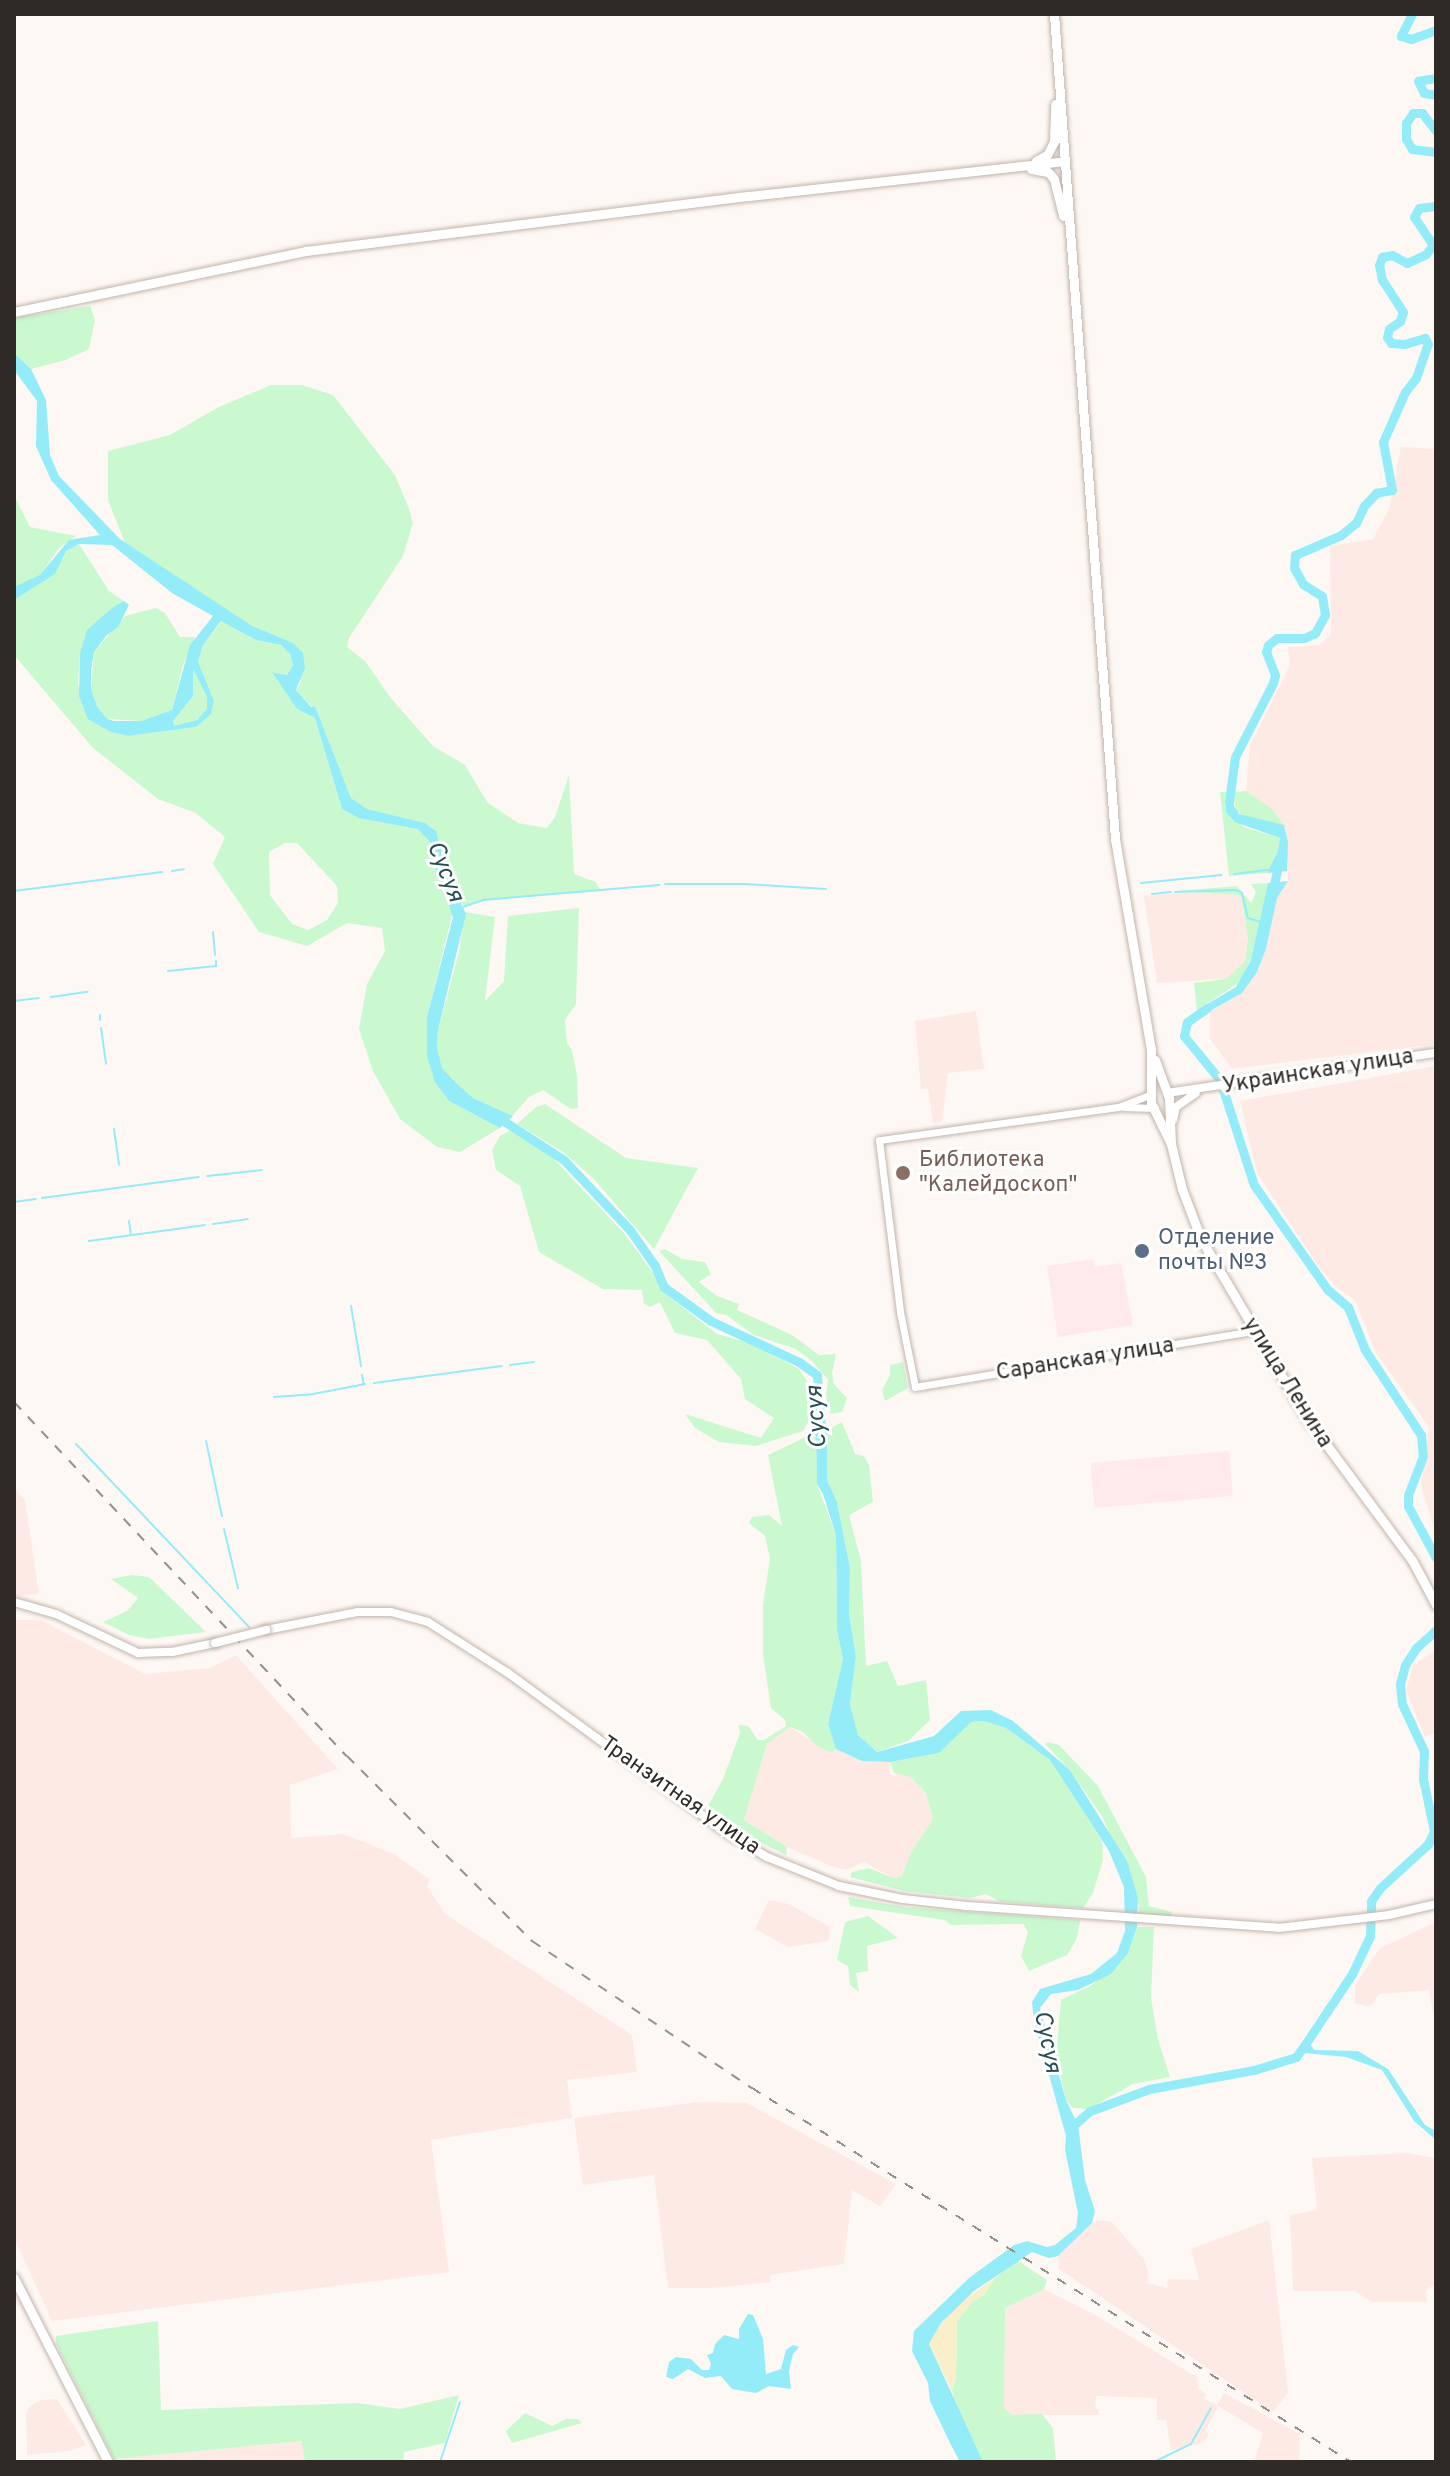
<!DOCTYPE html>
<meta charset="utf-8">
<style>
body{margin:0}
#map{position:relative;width:1450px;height:2476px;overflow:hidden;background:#fef8f4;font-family:Overpass,sans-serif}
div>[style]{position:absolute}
.industrial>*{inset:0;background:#feeae4}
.education>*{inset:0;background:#ffe9ea;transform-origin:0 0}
.green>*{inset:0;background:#caf9cf}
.sand>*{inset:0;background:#f9efca}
.water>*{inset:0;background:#94ecf8}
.stream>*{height:2px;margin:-1px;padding:0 1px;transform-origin:1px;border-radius:1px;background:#94ecf8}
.river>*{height:9px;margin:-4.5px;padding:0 4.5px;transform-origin:4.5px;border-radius:4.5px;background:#94ecf8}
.roads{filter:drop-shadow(0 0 2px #c2b4ab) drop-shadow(0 0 2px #c2b4ab)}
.tertiary>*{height:7px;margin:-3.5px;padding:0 3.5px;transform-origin:3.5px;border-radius:3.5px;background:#fff}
.secondary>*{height:8px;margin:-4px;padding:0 4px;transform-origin:4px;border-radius:4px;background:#fff}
.primary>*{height:9px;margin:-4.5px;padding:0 4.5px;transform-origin:4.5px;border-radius:4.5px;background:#fff}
.rail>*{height:2px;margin-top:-1px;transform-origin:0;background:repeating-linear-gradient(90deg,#96908c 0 10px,transparent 0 20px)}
.bridges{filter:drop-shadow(0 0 2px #c2b4ab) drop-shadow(0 0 2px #c2b4ab)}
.secondary-bridge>*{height:8px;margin:-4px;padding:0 4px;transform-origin:4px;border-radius:4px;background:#fff}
.dots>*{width:22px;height:22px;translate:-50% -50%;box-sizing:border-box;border:4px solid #fff;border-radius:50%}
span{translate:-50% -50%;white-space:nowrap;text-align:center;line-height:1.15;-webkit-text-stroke:6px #fff;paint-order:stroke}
.street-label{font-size:22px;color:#2f2a26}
.education-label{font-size:22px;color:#785e54}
.left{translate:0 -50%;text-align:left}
.service-label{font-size:22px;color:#4e5e75}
.water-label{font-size:24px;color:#264e54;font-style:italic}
.frame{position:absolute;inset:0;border:16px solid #2f2a26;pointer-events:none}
</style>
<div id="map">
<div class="industrial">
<i style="clip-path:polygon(1401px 447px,1436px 449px,1436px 1044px,1232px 1069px,1210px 1039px,1210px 1011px,1242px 993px,1257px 972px,1266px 949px,1277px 898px,1288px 881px,1286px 829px,1271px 808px,1246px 791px,1250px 745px,1290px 665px,1288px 647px,1319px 645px,1331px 635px,1330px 546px,1373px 539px,1389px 509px)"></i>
<i style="clip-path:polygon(1212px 891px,1241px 894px,1248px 939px,1245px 961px,1226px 979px,1157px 983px,1144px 896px)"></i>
<i style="clip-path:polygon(976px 1011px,984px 1069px,948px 1073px,942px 1122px,933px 1123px,928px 1089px,921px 1089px,915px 1021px)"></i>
<i style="clip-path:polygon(1436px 1066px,1436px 1536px,1421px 1484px,1429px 1427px,1376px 1353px,1355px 1300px,1334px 1285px,1316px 1263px,1257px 1173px,1240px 1101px)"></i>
<i style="clip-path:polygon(14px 1488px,25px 1500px,39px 1594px,14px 1596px)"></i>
<i style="clip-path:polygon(14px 1620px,41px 1620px,145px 1674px,210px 1668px,236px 1655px,338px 1769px,290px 1785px,291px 1838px,344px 1834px,394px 1854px,430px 1880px,427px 1886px,445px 1914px,632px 2035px,637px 2072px,567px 2080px,572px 2118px,431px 2140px,449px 2272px,52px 2321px,14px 2238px)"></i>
<i style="clip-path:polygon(1436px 1650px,1436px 1733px,1425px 1737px,1406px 1691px,1413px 1665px)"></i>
<i style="clip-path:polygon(790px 1727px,831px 1753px,836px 1749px,862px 1761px,890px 1762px,890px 1774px,895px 1776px,898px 1772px,911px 1777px,926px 1793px,933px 1819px,911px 1852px,902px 1876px,893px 1878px,864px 1862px,846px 1870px,831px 1866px,787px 1847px,744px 1820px,767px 1744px)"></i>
<i style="clip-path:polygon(769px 1900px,789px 1904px,830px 1927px,829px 1941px,788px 1947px,755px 1929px)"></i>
<i style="clip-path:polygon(1436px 1922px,1436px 2030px,1429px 1990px,1379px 1994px,1370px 2007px,1355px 2003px,1355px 1985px,1380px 1948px)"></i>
<i style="clip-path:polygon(699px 2102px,747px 2103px,896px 2184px,880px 2206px,852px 2190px,844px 2264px,770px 2275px,771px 2282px,712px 2288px,668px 2288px,654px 2175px,583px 2185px,574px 2118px)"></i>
<i style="clip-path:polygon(1408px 2153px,1436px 2158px,1436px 2284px,1426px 2290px,1427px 2302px,1371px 2302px,1355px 2291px,1293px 2291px,1290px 2215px,1317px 2210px,1312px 2158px)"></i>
<i style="clip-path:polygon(1100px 2220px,1112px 2222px,1143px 2258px,1148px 2270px,1148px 2283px,1167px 2288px,1168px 2279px,1199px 2280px,1191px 2249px,1269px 2220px,1288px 2392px,1273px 2412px,1059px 2269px,1058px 2256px,1092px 2223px)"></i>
<i style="clip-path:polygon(1044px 2289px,1097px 2316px,1197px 2377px,1198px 2389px,1207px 2394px,1204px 2399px,1217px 2405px,1224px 2393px,1300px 2434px,1299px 2462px,1254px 2462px,1263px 2433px,1218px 2406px,1205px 2431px,1209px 2434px,1203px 2443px,1171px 2450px,1166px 2420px,1157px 2420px,1157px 2398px,1096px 2396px,1095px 2409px,1099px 2410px,1099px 2415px,1012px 2415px,1004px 2409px,1005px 2308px)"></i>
<i style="clip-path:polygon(57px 2399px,86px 2445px,69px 2451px,27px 2455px,26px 2413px,31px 2405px,41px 2400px)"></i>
<i style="clip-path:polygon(303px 2441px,305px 2462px,115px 2462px,114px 2459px)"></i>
</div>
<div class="education">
<i style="clip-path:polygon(1093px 1259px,1095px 1267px,1121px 1263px,1133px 1325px,1058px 1337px,1047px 1266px)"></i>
<i style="left:1229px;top:1451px;width:45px;height:139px;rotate:85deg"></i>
</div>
<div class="green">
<i style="clip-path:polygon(90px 306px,95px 320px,89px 349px,66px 360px,31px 369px,14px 353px,14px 318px)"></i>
<i style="clip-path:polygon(271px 385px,302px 385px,333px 395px,395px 475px,409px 509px,413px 523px,403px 556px,349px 638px,347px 647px,366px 662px,390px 697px,433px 746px,465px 765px,487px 802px,518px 823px,547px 828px,555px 817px,569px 775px,574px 874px,596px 882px,601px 891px,483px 900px,464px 907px,448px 875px,435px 830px,425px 823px,367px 809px,351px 798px,315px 706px,312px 707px,296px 690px,301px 682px,293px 643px,252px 627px,125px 543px,108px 500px,108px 451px,170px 435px,219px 407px)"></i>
<i style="clip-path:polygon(14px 495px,30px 527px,76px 536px,59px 548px,40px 576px,14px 587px)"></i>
<i style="clip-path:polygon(evenodd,79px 544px,109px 591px,124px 601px,113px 607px,80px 653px,78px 684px,111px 732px,128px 736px,196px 727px,214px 701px,198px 663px,203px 645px,222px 621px,256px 640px,281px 645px,290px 654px,293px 665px,287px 675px,273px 672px,297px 709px,315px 718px,342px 809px,418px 829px,426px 834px,432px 844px,437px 875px,453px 911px,427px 1017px,449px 1101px,500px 1128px,460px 1152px,437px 1147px,400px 1119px,373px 1071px,359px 1029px,367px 984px,385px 951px,382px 928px,347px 923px,307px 946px,259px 932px,213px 864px,225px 837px,196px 813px,158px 799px,93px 748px,14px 655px,14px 600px,54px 574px,66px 551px,79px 544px,285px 843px,297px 843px,337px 886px,338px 903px,327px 920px,308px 930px,292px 924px,270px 895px,269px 852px,285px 843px)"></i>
<i style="clip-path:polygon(156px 608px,165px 613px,180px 637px,195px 637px,183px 665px,172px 710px,141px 721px,107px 719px,97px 706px,91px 689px,94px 652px,125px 616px)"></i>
<i style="clip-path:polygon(193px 669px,207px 697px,207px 709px,197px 720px,174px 726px,172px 722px,193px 696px)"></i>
<i style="clip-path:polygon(1246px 791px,1271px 808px,1284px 825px,1245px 817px,1236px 811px,1233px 792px)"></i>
<i style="clip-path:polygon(1220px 792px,1226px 792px,1225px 799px,1243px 827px,1280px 838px,1278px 851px,1267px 873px,1229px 876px)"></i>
<i style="clip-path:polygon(1268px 883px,1255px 950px,1240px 982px,1197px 1010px,1194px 983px,1226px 979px,1245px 961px,1248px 939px,1241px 895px,1176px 891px,1237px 886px,1251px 903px,1256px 892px,1251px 884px)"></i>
<i style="clip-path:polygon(579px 908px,576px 1004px,565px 1020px,567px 1043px,572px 1050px,577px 1076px,578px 1108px,571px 1109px,543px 1090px,529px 1097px,512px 1116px,473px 1098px,455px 1083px,442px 1068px,437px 1048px,438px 1030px,459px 952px,465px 912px,495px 917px,485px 1001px,504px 981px,508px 916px)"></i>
<i style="clip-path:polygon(545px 1104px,626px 1158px,698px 1168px,654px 1249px,593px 1178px,563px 1152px,517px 1124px,536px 1107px)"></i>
<i style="clip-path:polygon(512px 1129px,553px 1158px,624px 1233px,672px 1299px,717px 1334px,753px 1344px,799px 1369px,812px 1389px,811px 1417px,803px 1431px,756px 1446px,719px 1442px,695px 1428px,685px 1414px,761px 1438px,774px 1418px,745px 1399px,741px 1379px,707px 1340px,675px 1333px,660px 1302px,650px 1307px,644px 1304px,642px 1290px,603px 1289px,539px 1252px,520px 1186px,496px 1170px,492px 1150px,500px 1136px)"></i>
<i style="clip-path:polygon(665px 1249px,682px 1259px,705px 1262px,711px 1274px,699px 1282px,717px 1296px,739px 1304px,737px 1310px,792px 1335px,819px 1355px,836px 1354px,832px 1373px,834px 1384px,847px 1398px,842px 1412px,830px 1414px,826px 1395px,828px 1380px,812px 1361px,796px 1349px,754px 1335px,726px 1315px,716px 1313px,659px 1251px)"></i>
<i style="clip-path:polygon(903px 1362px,908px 1388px,885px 1401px,882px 1390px,890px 1375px,890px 1365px)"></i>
<i style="clip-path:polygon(842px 1422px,855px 1454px,864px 1456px,869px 1465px,873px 1502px,849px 1515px,861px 1561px,866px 1666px,887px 1661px,898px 1686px,926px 1680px,930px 1720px,908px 1741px,877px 1752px,858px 1735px,850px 1704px,856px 1656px,849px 1615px,850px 1568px,837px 1502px,827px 1480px,826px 1443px,827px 1430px)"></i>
<i style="clip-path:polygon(816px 1432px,817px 1484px,836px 1535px,837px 1630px,843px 1659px,828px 1724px,836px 1749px,832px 1753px,817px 1746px,803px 1732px,790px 1727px,767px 1744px,744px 1820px,787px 1847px,786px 1855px,748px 1836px,708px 1806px,723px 1779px,740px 1733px,738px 1725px,748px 1726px,758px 1740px,764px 1740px,786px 1726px,785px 1720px,771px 1708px,763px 1655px,763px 1604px,770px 1559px,765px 1536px,749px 1523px,752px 1517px,769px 1515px,782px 1526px,768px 1455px)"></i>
<i style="clip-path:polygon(132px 1575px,149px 1577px,206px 1632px,149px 1639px,129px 1635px,103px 1622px,127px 1611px,138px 1598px,111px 1579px)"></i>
<i style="clip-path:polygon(984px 1721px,1006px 1728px,1050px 1760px,1102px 1841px,1103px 1860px,1093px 1893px,1083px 1908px,1001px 1902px,986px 1894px,970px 1898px,904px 1891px,850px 1877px,852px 1872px,869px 1868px,893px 1878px,902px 1876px,911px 1852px,933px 1819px,926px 1793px,911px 1777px,894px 1773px,890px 1762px,939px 1753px,970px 1722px)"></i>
<i style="clip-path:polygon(1047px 1742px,1059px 1745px,1098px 1786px,1146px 1877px,1149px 1906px,1172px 1912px,1170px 1918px,1139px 1914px,1138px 1898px,1103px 1818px,1070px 1770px,1045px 1744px)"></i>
<i style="clip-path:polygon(848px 1897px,904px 1907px,1080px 1920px,1077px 1938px,1067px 1955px,1029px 1971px,1021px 1956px,1028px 1932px,1023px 1924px,951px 1925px,944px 1920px,850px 1906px)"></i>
<i style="clip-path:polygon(868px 1916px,898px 1938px,867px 1946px,868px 1971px,856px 1973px,859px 1992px,850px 1985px,848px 1966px,837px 1960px,845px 1922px)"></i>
<i style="clip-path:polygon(1137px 1927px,1154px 1927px,1151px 1998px,1158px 2039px,1170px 2077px,1133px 2084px,1088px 2109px,1073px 2108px,1066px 2100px,1056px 2057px,1061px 2000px,1092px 1985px,1128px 1953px)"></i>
<i style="clip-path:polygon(1017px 2260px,1047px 2280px,1044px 2289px,1005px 2308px,1004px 2408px,1012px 2415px,1042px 2414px,1053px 2428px,1056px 2462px,983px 2462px,958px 2413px,952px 2391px,956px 2377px,957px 2321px,973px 2301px,984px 2295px,995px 2278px)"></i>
<i style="clip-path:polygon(158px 2321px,161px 2410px,357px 2403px,400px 2409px,459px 2395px,445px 2443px,404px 2452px,403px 2462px,305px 2462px,302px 2441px,114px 2459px,56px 2344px,56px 2336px)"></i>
<i style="clip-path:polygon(525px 2413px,552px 2426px,566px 2419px,578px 2419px,582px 2423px,512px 2443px,506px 2431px)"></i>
</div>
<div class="sand">
<i style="clip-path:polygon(995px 2278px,984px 2295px,973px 2301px,957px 2321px,956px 2377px,952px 2391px,929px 2344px,941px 2323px,960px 2303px)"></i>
</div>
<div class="water">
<i style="clip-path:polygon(evenodd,14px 353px,31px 369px,46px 400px,50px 455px,59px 476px,120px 539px,252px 626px,293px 643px,303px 653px,305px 668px,296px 690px,311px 707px,315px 706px,351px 798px,367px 809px,425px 823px,436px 831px,448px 875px,466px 914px,438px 1030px,437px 1048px,442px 1068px,456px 1083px,473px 1098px,513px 1116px,500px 1128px,449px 1101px,435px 1082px,427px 1056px,427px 1017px,453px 917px,437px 875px,432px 844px,418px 829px,359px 818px,342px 809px,315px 718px,297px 709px,272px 672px,287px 675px,293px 665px,290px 654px,281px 645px,256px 640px,221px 621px,203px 645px,198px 662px,214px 701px,211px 714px,196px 727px,128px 736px,111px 732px,88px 719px,79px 696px,80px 653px,87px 630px,113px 607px,124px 601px,129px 605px,118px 627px,106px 636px,94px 652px,91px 671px,91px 689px,97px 706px,107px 719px,114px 721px,141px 721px,172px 710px,190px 645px,213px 616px,172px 593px,112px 545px,79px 544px,66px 551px,55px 574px,14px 600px,14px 587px,40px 575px,69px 540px,100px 535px,51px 480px,36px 446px,37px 401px,14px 370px,14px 353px,193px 669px,207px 697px,207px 709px,197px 720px,174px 726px,173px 721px,193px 696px,193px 669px)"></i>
<i style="clip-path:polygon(1226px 792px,1233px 792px,1234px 806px,1239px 814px,1284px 825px,1288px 842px,1287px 871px,1267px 873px,1278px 851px,1280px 838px,1235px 822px,1226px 812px)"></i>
<i style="clip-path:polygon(1288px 881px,1277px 898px,1266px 949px,1257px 972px,1242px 993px,1201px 1016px,1197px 1010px,1236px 987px,1251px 960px,1268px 883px)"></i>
<i style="clip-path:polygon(827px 1430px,827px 1480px,837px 1502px,850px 1568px,849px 1615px,856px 1656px,850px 1704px,858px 1735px,877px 1752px,934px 1736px,961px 1711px,991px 1710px,1013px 1721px,1070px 1770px,1127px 1861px,1138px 1898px,1137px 1927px,1128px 1953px,1111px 1974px,1078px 1990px,1051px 1994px,1040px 2008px,1066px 2100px,1078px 2125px,1085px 2180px,1095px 2211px,1092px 2223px,1058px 2256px,1049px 2258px,1032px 2252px,974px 2291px,941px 2323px,929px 2344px,983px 2462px,960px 2462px,950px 2443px,930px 2401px,928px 2383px,912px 2351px,914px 2331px,969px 2278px,1014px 2245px,1027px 2241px,1047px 2247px,1055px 2245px,1076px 2228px,1078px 2213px,1065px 2150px,1066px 2136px,1034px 2021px,1032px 2002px,1040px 1989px,1091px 1974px,1117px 1953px,1125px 1931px,1124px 1887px,1109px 1851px,1050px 1760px,1006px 1728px,984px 1721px,971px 1722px,939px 1753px,890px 1762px,862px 1761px,836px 1749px,828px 1724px,843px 1659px,837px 1630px,836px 1535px,823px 1494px,817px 1484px,816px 1432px)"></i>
<i style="clip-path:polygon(1310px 2044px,1314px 2050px,1358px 2051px,1388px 2069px,1425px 2125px,1436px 2131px,1436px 2140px,1414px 2121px,1382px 2070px,1346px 2057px,1304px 2053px)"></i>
<i style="clip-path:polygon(748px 2314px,753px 2315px,763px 2339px,766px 2374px,781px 2369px,786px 2350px,793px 2345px,799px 2347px,793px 2354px,789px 2371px,791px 2389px,769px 2386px,756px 2393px,732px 2389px,721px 2376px,705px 2378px,688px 2369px,673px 2379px,666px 2377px,669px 2362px,676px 2357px,691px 2359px,702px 2370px,709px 2370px,711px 2364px,707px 2355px,713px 2353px,715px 2344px,724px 2335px,739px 2339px,739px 2329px)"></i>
</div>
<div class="stream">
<i style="left:172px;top:871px;width:12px;rotate:-9deg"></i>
<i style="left:1234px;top:874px;width:35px;rotate:-7deg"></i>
<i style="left:1141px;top:883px;width:81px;rotate:-5.6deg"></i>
<i style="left:665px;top:884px;width:81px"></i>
<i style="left:746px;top:884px;width:80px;rotate:3.6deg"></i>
<i style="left:14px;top:891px;width:149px;rotate:-7.3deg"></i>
<i style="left:1175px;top:892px;width:61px;rotate:-1.9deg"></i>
<i style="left:1236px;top:890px;width:7px;rotate:27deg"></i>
<i style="left:1242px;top:893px;width:26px;rotate:77deg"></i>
<i style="left:1248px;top:918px;width:13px;rotate:18deg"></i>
<i style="left:1152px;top:894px;width:19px;rotate:-6deg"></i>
<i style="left:463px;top:907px;width:21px;rotate:-19deg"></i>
<i style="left:483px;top:900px;width:177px;rotate:-4.9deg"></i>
<i style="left:213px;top:932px;width:23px;rotate:85deg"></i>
<i style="left:168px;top:971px;width:48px;rotate:-5.9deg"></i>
<i style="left:216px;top:966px;width:5px;rotate:-90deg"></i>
<i style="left:51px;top:997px;width:37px;rotate:-8deg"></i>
<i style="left:14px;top:1001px;width:25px;rotate:-7deg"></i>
<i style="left:100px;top:1015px;width:5px;rotate:90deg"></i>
<i style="left:101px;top:1028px;width:36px;rotate:82deg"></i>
<i style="left:114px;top:1129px;width:36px;rotate:82deg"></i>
<i style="left:207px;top:1176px;width:55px;rotate:-6.2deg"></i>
<i style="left:42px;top:1198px;width:158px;rotate:-7.6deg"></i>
<i style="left:14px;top:1202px;width:22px;rotate:-8deg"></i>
<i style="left:129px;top:1221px;width:14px;rotate:82deg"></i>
<i style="left:213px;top:1224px;width:35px;rotate:-8deg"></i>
<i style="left:89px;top:1241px;width:117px;rotate:-7.9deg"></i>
<i style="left:351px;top:1306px;width:61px;rotate:80.5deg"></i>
<i style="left:510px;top:1365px;width:24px;rotate:-7deg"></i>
<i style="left:362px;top:1375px;width:10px;rotate:79deg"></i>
<i style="left:374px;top:1383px;width:129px;rotate:-7.6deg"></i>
<i style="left:274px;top:1397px;width:39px;rotate:-4deg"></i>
<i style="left:313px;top:1394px;width:53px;rotate:-10.9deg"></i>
<i style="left:206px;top:1441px;width:77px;rotate:78deg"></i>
<i style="left:76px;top:1444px;width:252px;rotate:46.6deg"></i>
<i style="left:224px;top:1529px;width:61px;rotate:76.7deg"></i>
<i style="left:1156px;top:2461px;width:39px;rotate:-26deg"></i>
<i style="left:1191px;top:2444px;width:41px;rotate:-60.9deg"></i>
<i style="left:440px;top:2462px;width:63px;rotate:-71.6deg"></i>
</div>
<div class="river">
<i style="left:1412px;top:14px;width:25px;rotate:117deg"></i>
<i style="left:1401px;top:36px;width:10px;rotate:17deg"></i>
<i style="left:1411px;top:39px;width:27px;rotate:-20deg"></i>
<i style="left:1436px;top:78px;width:18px;rotate:171deg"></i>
<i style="left:1418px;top:81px;width:13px;rotate:63deg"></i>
<i style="left:1424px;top:93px;width:12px;rotate:9deg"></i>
<i style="left:1436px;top:131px;width:23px;rotate:-128deg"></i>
<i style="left:1422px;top:113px;width:9px;rotate:180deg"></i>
<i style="left:1413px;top:113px;width:12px;rotate:125deg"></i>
<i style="left:1406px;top:123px;width:16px;rotate:90deg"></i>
<i style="left:1406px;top:139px;width:12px;rotate:59deg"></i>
<i style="left:1412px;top:149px;width:24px;rotate:7deg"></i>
<i style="left:1229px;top:801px;width:44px;rotate:-82.2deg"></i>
<i style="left:1235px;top:757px;width:83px;rotate:-62.8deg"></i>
<i style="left:1273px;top:683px;width:8px;rotate:-76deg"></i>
<i style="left:1275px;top:675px;width:25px;rotate:-111deg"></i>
<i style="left:1266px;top:652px;width:7px;rotate:-74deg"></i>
<i style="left:1268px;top:645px;width:11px;rotate:-38deg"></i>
<i style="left:1277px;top:638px;width:27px"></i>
<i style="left:1304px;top:638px;width:12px;rotate:-24deg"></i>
<i style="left:1315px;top:633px;width:21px;rotate:-61deg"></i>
<i style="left:1325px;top:615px;width:19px;rotate:-99deg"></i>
<i style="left:1322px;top:596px;width:22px;rotate:-148deg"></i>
<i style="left:1303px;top:584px;width:18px;rotate:-119deg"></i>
<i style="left:1294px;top:568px;width:13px;rotate:-86deg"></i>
<i style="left:1295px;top:555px;width:50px;rotate:-23.5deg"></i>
<i style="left:1341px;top:535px;width:19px;rotate:-39deg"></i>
<i style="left:1356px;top:523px;width:19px;rotate:-65deg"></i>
<i style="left:1364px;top:506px;width:18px;rotate:-47deg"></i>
<i style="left:1376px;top:493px;width:16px;rotate:-11deg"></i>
<i style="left:1392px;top:490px;width:49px;rotate:-100.6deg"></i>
<i style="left:1383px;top:442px;width:55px;rotate:-66.3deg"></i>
<i style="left:1405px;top:392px;width:18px;rotate:-52deg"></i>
<i style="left:1416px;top:378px;width:36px;rotate:-71deg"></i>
<i style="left:1428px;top:344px;width:7px;rotate:-117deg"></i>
<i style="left:1425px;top:338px;width:22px;rotate:164deg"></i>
<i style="left:1404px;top:344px;width:13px;rotate:-176deg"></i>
<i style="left:1391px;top:343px;width:7px;rotate:-124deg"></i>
<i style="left:1387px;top:337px;width:8px;rotate:-76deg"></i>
<i style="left:1389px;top:329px;width:14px;rotate:-36deg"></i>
<i style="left:1400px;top:321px;width:9px;rotate:-72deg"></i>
<i style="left:1403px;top:312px;width:38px;rotate:-123deg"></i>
<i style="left:1382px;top:280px;width:15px;rotate:-101deg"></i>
<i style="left:1379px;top:265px;width:9px;rotate:-69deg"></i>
<i style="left:1382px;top:257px;width:10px;rotate:-11deg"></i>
<i style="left:1392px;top:255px;width:17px;rotate:28deg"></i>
<i style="left:1407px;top:263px;width:21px;rotate:-25deg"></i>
<i style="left:1426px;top:254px;width:11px;rotate:-52deg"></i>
<i style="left:1433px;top:245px;width:34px;rotate:-124deg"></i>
<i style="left:1414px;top:217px;width:10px;rotate:-61deg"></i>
<i style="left:1419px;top:208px;width:17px;rotate:-7deg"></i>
<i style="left:1272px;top:894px;width:33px;rotate:-78deg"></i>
<i style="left:1207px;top:1008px;width:24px;rotate:145deg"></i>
<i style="left:1187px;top:1022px;width:14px;rotate:102deg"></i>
<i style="left:1184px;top:1036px;width:57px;rotate:50.7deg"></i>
<i style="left:1220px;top:1080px;width:110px;rotate:72.1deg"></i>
<i style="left:1254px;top:1185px;width:127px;rotate:54.9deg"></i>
<i style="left:1327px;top:1289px;width:28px;rotate:41deg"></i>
<i style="left:1348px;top:1307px;width:46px;rotate:68.4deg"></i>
<i style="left:1365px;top:1350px;width:102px;rotate:56.6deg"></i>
<i style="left:1421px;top:1435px;width:21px;rotate:85deg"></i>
<i style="left:1423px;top:1456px;width:42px;rotate:111deg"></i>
<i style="left:1408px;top:1495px;width:11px;rotate:90deg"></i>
<i style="left:1408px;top:1506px;width:59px;rotate:61.7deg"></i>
<i style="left:496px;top:1116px;width:81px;rotate:32.9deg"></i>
<i style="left:564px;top:1160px;width:96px;rotate:46.7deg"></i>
<i style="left:630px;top:1230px;width:44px;rotate:55.2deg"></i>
<i style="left:655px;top:1266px;width:23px;rotate:67deg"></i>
<i style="left:664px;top:1287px;width:58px;rotate:35.9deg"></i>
<i style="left:711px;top:1321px;width:97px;rotate:25deg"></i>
<i style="left:799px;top:1362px;width:22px;rotate:36deg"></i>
<i style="left:817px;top:1375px;width:67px;rotate:85.7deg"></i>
<i style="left:1076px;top:2123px;width:18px;rotate:-41deg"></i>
<i style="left:1090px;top:2111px;width:63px;rotate:-20.4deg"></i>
<i style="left:1149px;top:2089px;width:107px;rotate:-10.3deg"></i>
<i style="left:1254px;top:2070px;width:44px;rotate:-17.2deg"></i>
<i style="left:1296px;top:2057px;width:14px;rotate:-54deg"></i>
<i style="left:1304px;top:2046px;width:87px;rotate:-56.3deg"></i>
<i style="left:1352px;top:1974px;width:42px;rotate:-64.7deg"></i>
<i style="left:1370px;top:1936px;width:35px;rotate:-88deg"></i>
<i style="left:1371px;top:1901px;width:16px;rotate:-55deg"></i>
<i style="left:1380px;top:1888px;width:65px;rotate:-42.5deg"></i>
<i style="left:1428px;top:1844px;width:14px;rotate:-65deg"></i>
<i style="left:1434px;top:1831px;width:53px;rotate:-101.9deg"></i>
<i style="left:1423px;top:1779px;width:28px;rotate:-88deg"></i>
<i style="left:1424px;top:1751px;width:52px;rotate:-115.1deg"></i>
<i style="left:1402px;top:1704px;width:20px;rotate:-96deg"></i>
<i style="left:1400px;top:1684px;width:20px;rotate:-75deg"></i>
<i style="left:1405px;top:1665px;width:20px;rotate:-57deg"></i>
<i style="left:1416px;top:1648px;width:27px;rotate:-42deg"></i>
</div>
<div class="roads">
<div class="tertiary">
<i style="left:1152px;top:1094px;width:36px;rotate:159deg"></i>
<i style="left:1118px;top:1107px;width:241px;rotate:172.1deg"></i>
<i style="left:879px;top:1140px;width:173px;rotate:83deg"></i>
<i style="left:900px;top:1312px;width:76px;rotate:78.7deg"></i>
<i style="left:915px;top:1387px;width:343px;rotate:-9.4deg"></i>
<i style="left:1124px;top:1107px;width:31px;rotate:2deg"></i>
</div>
<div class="secondary">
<i style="left:1167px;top:1093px;width:272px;rotate:-8.5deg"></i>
<i style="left:1173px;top:1120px;width:13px;rotate:-77deg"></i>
<i style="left:1176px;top:1107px;width:24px;rotate:-35deg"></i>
<i style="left:14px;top:1602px;width:44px;rotate:15.9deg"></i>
<i style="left:56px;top:1614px;width:91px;rotate:25.4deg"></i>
<i style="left:138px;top:1653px;width:34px;rotate:-2deg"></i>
<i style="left:172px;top:1652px;width:44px;rotate:-11.8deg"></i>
<i style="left:266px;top:1630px;width:94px;rotate:-11.1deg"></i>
<i style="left:358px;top:1612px;width:33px"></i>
<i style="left:391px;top:1612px;width:38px;rotate:15deg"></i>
<i style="left:428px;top:1622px;width:95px;rotate:32.5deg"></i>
<i style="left:508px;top:1673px;width:271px;rotate:36.2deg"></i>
<i style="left:727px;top:1833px;width:47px;rotate:31deg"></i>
<i style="left:767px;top:1857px;width:78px;rotate:21.9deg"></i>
<i style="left:839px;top:1886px;width:65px;rotate:11.5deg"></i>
<i style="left:903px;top:1899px;width:64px;rotate:6.2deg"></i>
<i style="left:967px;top:1906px;width:313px;rotate:4deg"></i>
<i style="left:1279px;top:1928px;width:111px;rotate:-6.7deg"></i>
<i style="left:1389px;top:1915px;width:48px;rotate:-13.2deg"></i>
</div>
<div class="primary">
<i style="left:1054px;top:14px;width:827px;rotate:85.77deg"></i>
<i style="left:1115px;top:839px;width:213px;rotate:80.3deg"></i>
<i style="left:1151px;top:1049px;width:54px;rotate:90deg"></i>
<i style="left:1151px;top:1103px;width:46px;rotate:64deg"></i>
<i style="left:1036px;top:161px;width:13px;rotate:-29deg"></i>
<i style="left:1047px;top:155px;width:15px;rotate:-62deg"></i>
<i style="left:1054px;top:142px;width:38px;rotate:-88deg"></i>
<i style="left:1031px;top:169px;width:17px;rotate:10deg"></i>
<i style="left:1048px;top:172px;width:9px;rotate:49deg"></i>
<i style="left:1054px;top:179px;width:38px;rotate:76deg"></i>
<i style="left:14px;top:312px;width:298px;rotate:-11.8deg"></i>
<i style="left:306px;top:251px;width:446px;rotate:-7.1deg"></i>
<i style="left:749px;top:196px;width:318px;rotate:-6.3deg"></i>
<i style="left:1155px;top:1060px;width:40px;rotate:69.8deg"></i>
<i style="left:1169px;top:1098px;width:46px;rotate:87.5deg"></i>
<i style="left:1171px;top:1144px;width:46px;rotate:76.3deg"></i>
<i style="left:1182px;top:1189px;width:53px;rotate:69.2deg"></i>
<i style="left:1201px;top:1239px;width:207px;rotate:59.5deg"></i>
<i style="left:1306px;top:1417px;width:178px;rotate:53.5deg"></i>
<i style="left:1412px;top:1560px;width:51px;rotate:61.9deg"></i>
<i style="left:14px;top:2278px;width:207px;rotate:62.9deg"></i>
</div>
</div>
<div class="rail">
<i style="left:14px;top:1402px;width:486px;rotate:46.8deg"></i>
<i style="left:347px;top:1756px;width:262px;rotate:45deg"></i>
<i style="left:532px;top:1941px;width:265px;rotate:33.8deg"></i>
<i style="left:752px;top:2088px;width:706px;rotate:31.98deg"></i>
</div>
<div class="bridges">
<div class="secondary-bridge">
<i style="left:215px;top:1643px;width:53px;rotate:-14.3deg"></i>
</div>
</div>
<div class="dots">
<i style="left:903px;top:1173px;background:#8d6e63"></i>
<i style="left:1142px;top:1251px;background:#5c6f8a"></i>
</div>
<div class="street-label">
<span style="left:1318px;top:1072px;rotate:-9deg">Украинская улица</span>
<span style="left:1085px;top:1360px;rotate:-9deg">Саранская улица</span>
<span style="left:1287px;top:1383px;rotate:58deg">улица Ленина</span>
<span style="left:680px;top:1796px;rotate:35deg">Транзитная улица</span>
</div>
<div class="education-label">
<span class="left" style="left:919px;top:1173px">Библиотека<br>"Калейдоскоп"</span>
</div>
<div class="service-label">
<span class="left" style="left:1158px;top:1251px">Отделение<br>почты №3</span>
</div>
<div class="water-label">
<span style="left:444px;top:872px;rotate:68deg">Сусуя</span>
<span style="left:818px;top:1417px;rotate:-94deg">Сусуя</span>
<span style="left:1046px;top:2042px;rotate:79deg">Сусуя</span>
</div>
<div class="frame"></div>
</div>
